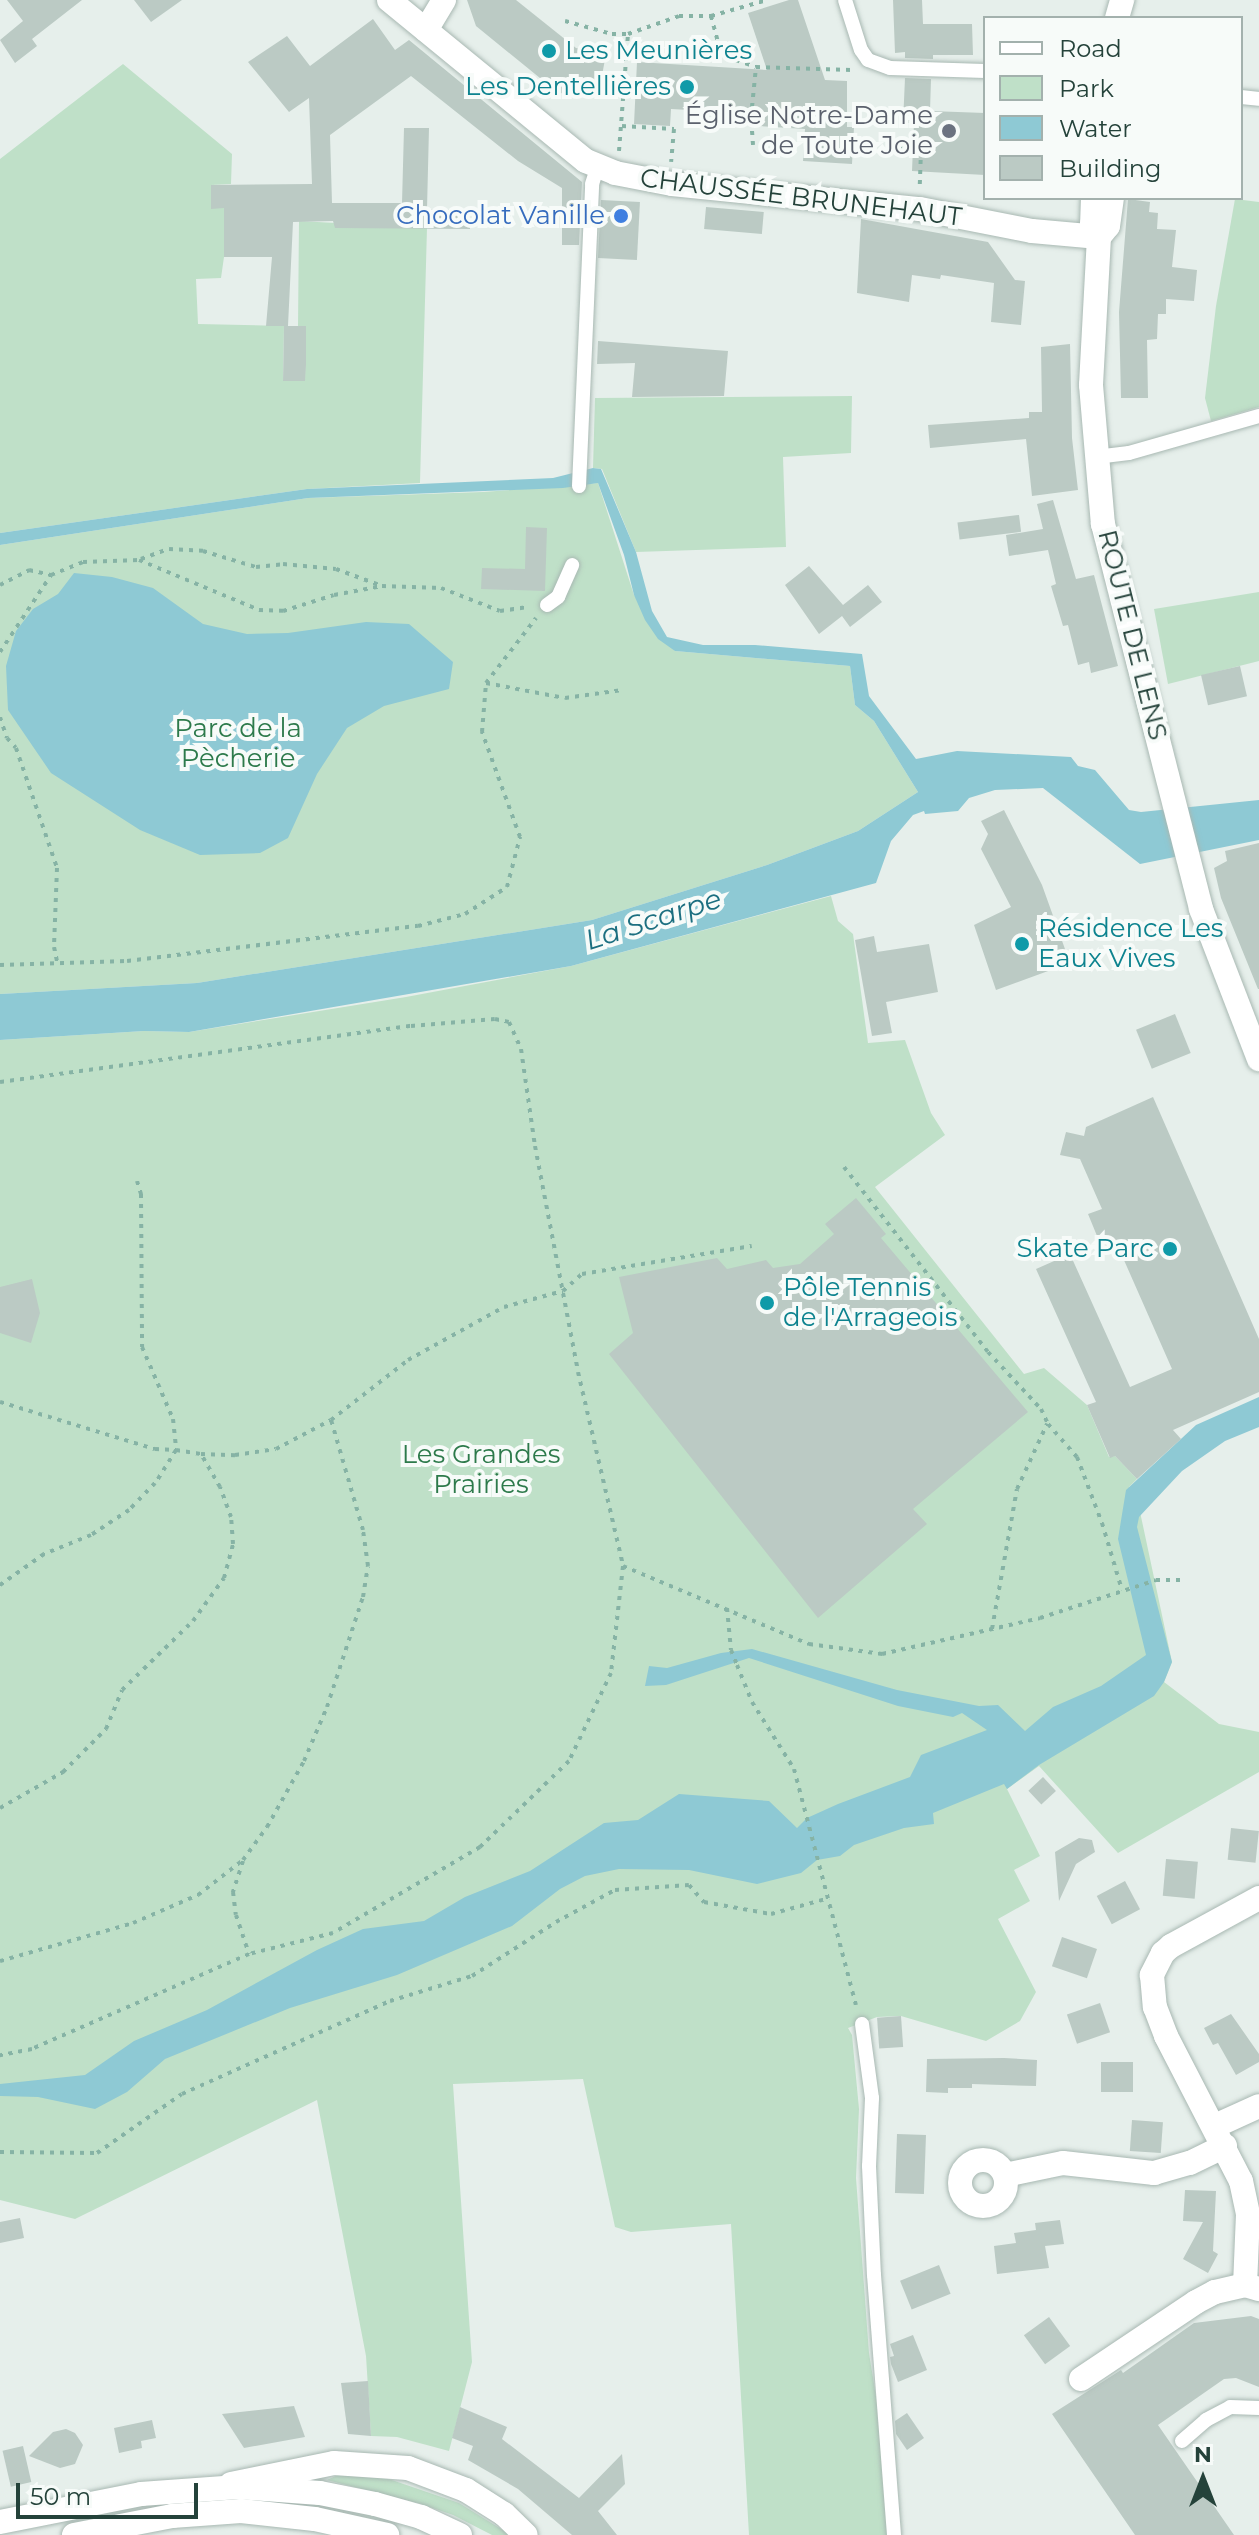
<!DOCTYPE html>
<meta charset="utf-8">
<style>
body{margin:0}
#map{position:relative;width:1259px;height:2535px;overflow:hidden;background:#e6efeb;font-family:Montserrat,sans-serif}
div>[style]{position:absolute}
.green>*{inset:0;background:#bfe0c8}
.water>*{inset:0;background:#8ec9d4}
.building>*{inset:0;background:#bbcac4;transform-origin:0 0}
.path>*{height:4px;margin-top:-2px;transform-origin:0;background:repeating-linear-gradient(90deg,#86b3a5 0 4px,transparent 0 10px)}
.roads{filter:drop-shadow(0 0 2px #a8b8b2) drop-shadow(0 0 2px #a8b8b2)}
.lane>*{height:14px;margin:-7px;padding:0 7px;transform-origin:7px;border-radius:7px;background:#fff}
.street>*{height:24px;margin:-12px;padding:0 12px;transform-origin:12px;border-radius:12px;background:#fff}
.street>.ring{margin:-12px;padding:0;box-sizing:content-box;background:none;border:24px solid #fff;border-radius:50%}
.secondary>*{height:24px;margin:-12px;padding:0 12px;transform-origin:12px;border-radius:12px;background:#fff}
.dots>*{width:22px;height:22px;translate:-50% -50%;box-sizing:border-box;border:4px solid #f7fbf9;border-radius:50%}
span{translate:-50% -50%;white-space:nowrap;text-align:center;line-height:1.15;-webkit-text-stroke:8px #f7fbf9;paint-order:stroke}
.culture-label{font-size:26px;color:#0d838f}
.left{translate:0 -50%;text-align:left}
.right{translate:-100% -50%;text-align:right}
.worship-label{font-size:26px;color:#5b616d}
.street-label{font-size:26px;color:#24423a}
.shop-label{font-size:26px;color:#366cbe}
.park-label{font-size:26px;color:#2d7a4b}
.water-label{font-size:28px;color:#1c6f80;font-style:italic}
.legend{position:absolute;left:983px;top:16px;width:260px;height:184px;box-sizing:border-box;background:#f7fbf9;border:2px solid #a3b1ad;margin:0;padding:10px 14px;list-style:none;font-size:24px;color:#24423a}
.legend li{display:flex;align-items:center;gap:16px;height:40px}
.legend b{width:40px;border:2px solid #a3b1ad}
.north{position:absolute;left:1163px;top:2439px;width:80px;height:80px;-webkit-text-stroke:6px #f7fbf9;paint-order:stroke;rotate:0deg;font-size:22px;font-weight:700;line-height:32px;text-align:center;color:#24423a}
.north::after{content:'';display:block;margin:auto;width:28px;height:36px;background:#24423a;clip-path:polygon(50% 0,100% 100%,50% 72%,0 100%)}
.scale{position:absolute;left:16px;top:2483px;width:182px;height:36px;box-sizing:border-box;border:4px solid #24423a;border-top:0;padding-left:10px;font-size:24px;line-height:28px;white-space:nowrap;color:#24423a;-webkit-text-stroke:6px #f7fbf9;paint-order:stroke}
</style>
<div id="map">
<div class="green">
<i style="clip-path:polygon(123px 64px,232px 154px,231px 184px,211px 185px,212px 208px,224px 208px,224px 257px,221px 278px,196px 279px,198px 324px,284px 326px,283px 381px,305px 380px,306px 327px,298px 326px,299px 221px,427px 228px,420px 483px,307px 489px,0 533px,0 159px)"></i>
<i style="clip-path:polygon(1235px 199px,1259px 202px,1259px 407px,1211px 421px,1205px 398px,1216px 306px)"></i>
<i style="clip-path:polygon(852px 396px,851px 453px,783px 457px,786px 547px,636px 552px,602px 469px,593px 468px,595px 398px)"></i>
<i style="clip-path:polygon(598px 483px,634px 595px,675px 651px,850px 666px,855px 705px,874px 721px,918px 792px,858px 831px,767px 865px,592px 920px,197px 983px,0 994px,0 545px,308px 498px,483px 492px)"></i>
<i style="clip-path:polygon(1259px 592px,1259px 661px,1168px 684px,1154px 609px)"></i>
<i style="clip-path:polygon(831px 896px,838px 921px,853px 934px,868px 1043px,905px 1040px,931px 1113px,945px 1135px,875px 1187px,1024px 1374px,1044px 1368px,1087px 1405px,1109px 1457px,1115px 1456px,1137px 1479px,1129px 1487px,1136px 1493px,1172px 1662px,1164px 1682px,1219px 1724px,1259px 1732px,1259px 1772px,1118px 1853px,1039px 1766px,1007px 1789px,1040px 1856px,1014px 1870px,1030px 1901px,998px 1919px,1036px 1992px,1020px 2021px,986px 2041px,901px 2016px,877px 2017px,848px 2028px,852px 2035px,859px 2109px,856px 2178px,869px 2353px,881px 2428px,890px 2535px,749px 2535px,731px 2224px,631px 2232px,615px 2227px,583px 2079px,453px 2084px,472px 2362px,449px 2451px,397px 2437px,371px 2436px,366px 2356px,317px 2100px,75px 2219px,0 2200px,0 1040px,144px 1031px,189px 1032px,406px 997px,571px 966px)"></i>
<i style="clip-path:polygon(338px 2475px,386px 2478px,459px 2503px,511px 2535px,492px 2535px,453px 2515px,421px 2504px,327px 2480px)"></i>
</div>
<div class="water">
<i style="clip-path:polygon(593px 468px,601px 469px,636px 552px,652px 611px,667px 637px,703px 645px,755px 645px,862px 654px,869px 696px,916px 759px,957px 751px,1071px 757px,1078px 766px,1095px 770px,1129px 810px,1141px 812px,1259px 800px,1259px 840px,1140px 864px,1043px 788px,995px 790px,969px 798px,958px 811px,925px 814px,924px 811px,913px 815px,891px 841px,876px 883px,571px 966px,189px 1032px,144px 1031px,0 1040px,0 994px,197px 983px,592px 920px,767px 865px,858px 831px,918px 792px,874px 721px,855px 705px,850px 666px,675px 651px,658px 639px,645px 620px,634px 595px,624px 555px,598px 483px,563px 488px,308px 498px,0 545px,0 533px,307px 489px,553px 478px)"></i>
<i style="clip-path:polygon(74px 573px,112px 577px,153px 588px,203px 624px,247px 634px,288px 633px,366px 622px,409px 624px,453px 662px,449px 689px,384px 706px,347px 728px,317px 774px,288px 838px,260px 853px,200px 855px,140px 830px,51px 773px,8px 710px,6px 666px,16px 631px,33px 609px,58px 594px)"></i>
<i style="clip-path:polygon(1259px 1397px,1259px 1427px,1225px 1441px,1182px 1471px,1139px 1517px,1137px 1527px,1172px 1662px,1164px 1682px,1154px 1696px,1039px 1765px,1007px 1789px,1004px 1784px,933px 1813px,934px 1824px,904px 1828px,854px 1845px,840px 1856px,817px 1860px,801px 1873px,757px 1884px,689px 1870px,619px 1869px,585px 1876px,560px 1889px,512px 1926px,397px 1975px,290px 2008px,165px 2059px,127px 2092px,95px 2109px,38px 2097px,0 2096px,0 2084px,85px 2075px,134px 2041px,207px 2010px,317px 1950px,363px 1929px,424px 1921px,465px 1897px,530px 1871px,604px 1823px,638px 1820px,679px 1794px,769px 1801px,797px 1828px,807px 1818px,838px 1804px,910px 1777px,921px 1755px,987px 1730px,962px 1713px,953px 1717px,898px 1706px,749px 1658px,666px 1685px,645px 1686px,649px 1666px,667px 1668px,721px 1653px,752px 1649px,897px 1690px,979px 1706px,998px 1705px,1025px 1731px,1053px 1707px,1101px 1686px,1146px 1655px,1118px 1539px,1126px 1490px,1196px 1425px)"></i>
</div>
<div class="building">
<i style="clip-path:polygon(7px 0,82px 0,32px 39px,37px 46px,15px 63px,0 40px,23px 21px)"></i>
<i style="clip-path:polygon(134px 0,182px 0,151px 22px)"></i>
<i style="clip-path:polygon(467px 0,516px 0,576px 48px,606px 54px,598px 97px,550px 92px,551px 87px,476px 26px)"></i>
<i style="clip-path:polygon(789px 0,798px 0,825px 80px,847px 81px,847px 127px,854px 127px,852px 164px,803px 161px,805px 129px,760px 126px,761px 114px,671px 109px,670px 126px,634px 124px,637px 62px,767px 70px,748px 13px)"></i>
<i style="clip-path:polygon(893px 0,922px 0,923px 24px,972px 24px,973px 55px,933px 55px,933px 59px,905px 58px,905px 52px,895px 53px)"></i>
<i style="clip-path:polygon(373px 19px,395px 50px,409px 40px,582px 182px,579px 245px,562px 245px,562px 188px,518px 161px,411px 76px,330px 135px,332px 203px,402px 203px,404px 128px,429px 128px,427px 209px,469px 209px,470px 229px,335px 228px,333px 221px,293px 222px,288px 326px,306px 326px,306px 365px,305px 381px,283px 381px,284px 326px,266px 326px,272px 257px,224px 257px,224px 208px,211px 209px,211px 185px,312px 184px,309px 98px,289px 112px,248px 62px,287px 36px,310px 66px)"></i>
<i style="clip-path:polygon(905px 78px,931px 79px,930px 111px,985px 113px,985px 175px,912px 171px,914px 123px,903px 123px)"></i>
<i style="clip-path:polygon(1128px 199px,1150px 202px,1149px 212px,1158px 213px,1157px 229px,1176px 230px,1172px 267px,1197px 270px,1194px 301px,1166px 299px,1166px 314px,1158px 314px,1157px 339px,1147px 340px,1148px 398px,1121px 398px,1119px 312px)"></i>
<i style="left:601px;top:200px;width:39px;height:58px;rotate:3deg"></i>
<i style="left:706px;top:207px;width:58px;height:22px;rotate:5deg"></i>
<i style="clip-path:polygon(861px 219px,988px 242px,1015px 280px,1025px 281px,1021px 325px,991px 322px,994px 283px,941px 275px,940px 279px,912px 275px,909px 302px,857px 293px)"></i>
<i style="clip-path:polygon(598px 341px,728px 351px,724px 396px,632px 397px,635px 363px,597px 364px)"></i>
<i style="clip-path:polygon(1070px 344px,1072px 438px,1078px 490px,1032px 496px,1026px 439px,930px 448px,928px 425px,1029px 418px,1029px 412px,1042px 412px,1041px 347px)"></i>
<i style="clip-path:polygon(1053px 500px,1076px 579px,1094px 575px,1118px 666px,1091px 673px,1089px 662px,1078px 665px,1068px 625px,1063px 626px,1051px 586px,1056px 584px,1048px 550px,1009px 556px,1006px 535px,1043px 529px,1037px 504px)"></i>
<i style="left:1019px;top:515px;width:17px;height:62px;rotate:83deg"></i>
<i style="clip-path:polygon(526px 527px,547px 528px,545px 591px,481px 589px,482px 568px,525px 569px)"></i>
<i style="clip-path:polygon(809px 566px,843px 605px,868px 585px,882px 602px,850px 627px,842px 616px,819px 634px,785px 585px)"></i>
<i style="left:1240px;top:666px;width:31px;height:40px;rotate:77deg"></i>
<i style="clip-path:polygon(1004px 810px,1042px 885px,1070px 963px,996px 990px,974px 925px,1011px 907px,981px 849px,988px 834px,981px 821px)"></i>
<i style="clip-path:polygon(1259px 843px,1259px 989px,1258px 989px,1221px 898px,1214px 868px,1227px 861px,1225px 851px)"></i>
<i style="clip-path:polygon(874px 936px,877px 952px,929px 944px,938px 992px,886px 1002px,892px 1033px,872px 1036px,855px 940px)"></i>
<i style="left:1175px;top:1014px;width:42px;height:42px;rotate:68deg"></i>
<i style="clip-path:polygon(1153px 1097px,1259px 1339px,1259px 1392px,1173px 1430px,1181px 1439px,1137px 1479px,1115px 1456px,1110px 1458px,1087px 1405px,1096px 1402px,1036px 1269px,1070px 1254px,1130px 1387px,1172px 1369px,1116px 1242px,1102px 1248px,1088px 1214px,1102px 1209px,1080px 1159px,1060px 1155px,1066px 1132px,1084px 1136px,1086px 1127px)"></i>
<i style="clip-path:polygon(856px 1198px,886px 1234px,881px 1238px,1028px 1412px,913px 1509px,927px 1524px,818px 1618px,609px 1354px,633px 1333px,619px 1277px,717px 1258px,727px 1269px,766px 1260px,773px 1268px,800px 1264px,834px 1234px,825px 1224px)"></i>
<i style="clip-path:polygon(32px 1279px,40px 1313px,31px 1343px,0 1333px,0 1287px)"></i>
<i style="left:1043px;top:1777px;width:19px;height:20px;rotate:47deg"></i>
<i style="left:1231px;top:1828px;width:28px;height:32px;rotate:6deg"></i>
<i style="clip-path:polygon(1079px 1838px,1092px 1840px,1095px 1852px,1076px 1864px,1059px 1901px,1055px 1852px)"></i>
<i style="left:1166px;top:1859px;width:32px;height:37px;rotate:5deg"></i>
<i style="left:1125px;top:1881px;width:32px;height:32px;rotate:62deg"></i>
<i style="left:1062px;top:1937px;width:37px;height:31px;rotate:19deg"></i>
<i style="left:1100px;top:2003px;width:31px;height:35px;rotate:71deg"></i>
<i style="clip-path:polygon(1231px 2014px,1259px 2054px,1259px 2062px,1236px 2075px,1218px 2043px,1213px 2045px,1204px 2028px)"></i>
<i style="left:901px;top:2016px;width:31px;height:24px;rotate:86deg"></i>
<i style="clip-path:polygon(1004px 2058px,1037px 2060px,1036px 2086px,972px 2084px,972px 2088px,948px 2088px,948px 2093px,926px 2092px,927px 2059px)"></i>
<i style="left:1101px;top:2062px;width:32px;height:30px"></i>
<i style="left:1132px;top:2120px;width:31px;height:31px;rotate:4deg"></i>
<i style="left:897px;top:2134px;width:29px;height:59px;rotate:2deg"></i>
<i style="clip-path:polygon(1185px 2190px,1216px 2191px,1213px 2251px,1218px 2254px,1208px 2273px,1183px 2259px,1203px 2222px,1183px 2221px)"></i>
<i style="clip-path:polygon(20px 2218px,24px 2238px,0 2243px,0 2222px)"></i>
<i style="clip-path:polygon(1060px 2220px,1064px 2244px,1045px 2246px,1049px 2268px,997px 2274px,994px 2246px,1016px 2243px,1014px 2233px,1036px 2230px,1035px 2223px)"></i>
<i style="left:939px;top:2265px;width:31px;height:42px;rotate:68deg"></i>
<i style="clip-path:polygon(1251px 2316px,1259px 2319px,1259px 2387px,1236px 2378px,1224px 2379px,1158px 2425px,1234px 2535px,1135px 2535px,1052px 2414px,1121px 2370px,1123px 2373px,1194px 2323px)"></i>
<i style="left:1049px;top:2317px;width:36px;height:31px;rotate:54deg"></i>
<i style="clip-path:polygon(913px 2335px,927px 2370px,898px 2382px,891px 2364px,890px 2357px,894px 2356px,890px 2344px)"></i>
<i style="clip-path:polygon(368px 2381px,371px 2436px,348px 2434px,341px 2383px)"></i>
<i style="clip-path:polygon(294px 2406px,305px 2437px,244px 2448px,222px 2414px)"></i>
<i style="clip-path:polygon(460px 2407px,507px 2427px,502px 2439px,579px 2498px,622px 2454px,625px 2484px,598px 2511px,617px 2535px,572px 2535px,518px 2489px,468px 2460px,473px 2446px,452px 2438px)"></i>
<i style="clip-path:polygon(907px 2413px,924px 2438px,907px 2450px,896px 2434px,895px 2421px)"></i>
<i style="clip-path:polygon(152px 2420px,156px 2438px,141px 2441px,142px 2448px,119px 2453px,114px 2428px)"></i>
<i style="clip-path:polygon(66px 2429px,75px 2433px,83px 2445px,75px 2464px,60px 2468px,29px 2456px,53px 2432px)"></i>
<i style="left:23px;top:2446px;width:37px;height:21px;rotate:77deg"></i>
</div>
<div class="path">
<i style="left:711px;top:16px;width:31px;rotate:75deg"></i>
<i style="left:719px;top:46px;width:22px;rotate:39deg"></i>
<i style="left:736px;top:60px;width:21px;rotate:19deg"></i>
<i style="left:756px;top:67px;width:96px;rotate:1.8deg"></i>
<i style="left:565px;top:21px;width:49px;rotate:15.5deg"></i>
<i style="left:612px;top:34px;width:16px"></i>
<i style="left:622px;top:126px;width:52px;rotate:3.3deg"></i>
<i style="left:674px;top:129px;width:33px;rotate:95deg"></i>
<i style="left:753px;top:145px;width:28px;rotate:-94deg"></i>
<i style="left:751px;top:117px;width:50px;rotate:-84.3deg"></i>
<i style="left:898px;top:149px;width:23px;rotate:2deg"></i>
<i style="left:921px;top:150px;width:37px;rotate:92deg"></i>
<i style="left:619px;top:151px;width:117px;rotate:-85.6deg"></i>
<i style="left:628px;top:34px;width:54px;rotate:-19.4deg"></i>
<i style="left:679px;top:16px;width:32px"></i>
<i style="left:711px;top:16px;width:58px;rotate:-15.9deg"></i>
<i style="left:141px;top:559px;width:30px;rotate:-20deg"></i>
<i style="left:169px;top:549px;width:34px;rotate:3deg"></i>
<i style="left:203px;top:551px;width:55px;rotate:16.8deg"></i>
<i style="left:256px;top:567px;width:27px;rotate:-6deg"></i>
<i style="left:283px;top:564px;width:53px;rotate:5.4deg"></i>
<i style="left:336px;top:569px;width:49px;rotate:20.3deg"></i>
<i style="left:382px;top:586px;width:59px;rotate:1.9deg"></i>
<i style="left:441px;top:588px;width:63px;rotate:21.3deg"></i>
<i style="left:500px;top:611px;width:28px;rotate:-8deg"></i>
<i style="left:0;top:585px;width:33px;rotate:-27deg"></i>
<i style="left:29px;top:570px;width:23px;rotate:13deg"></i>
<i style="left:0;top:652px;width:92px;rotate:-56.5deg"></i>
<i style="left:51px;top:575px;width:35px;rotate:-22deg"></i>
<i style="left:83px;top:562px;width:56px;rotate:-2deg"></i>
<i style="left:139px;top:560px;width:130px;rotate:22.6deg"></i>
<i style="left:259px;top:610px;width:24px;rotate:2deg"></i>
<i style="left:283px;top:611px;width:53px;rotate:-17.4deg"></i>
<i style="left:334px;top:595px;width:49px;rotate:-10.6deg"></i>
<i style="left:486px;top:683px;width:80px;rotate:10.8deg"></i>
<i style="left:565px;top:698px;width:58px;rotate:-8deg"></i>
<i style="left:0;top:717px;width:22px;rotate:72deg"></i>
<i style="left:7px;top:738px;width:13px;rotate:48deg"></i>
<i style="left:16px;top:748px;width:127px;rotate:71.1deg"></i>
<i style="left:57px;top:868px;width:79px;rotate:92.2deg"></i>
<i style="left:54px;top:947px;width:19px;rotate:78deg"></i>
<i style="left:0;top:965px;width:127px;rotate:-1.8deg"></i>
<i style="left:127px;top:961px;width:293px;rotate:-6.9deg"></i>
<i style="left:418px;top:926px;width:49px;rotate:-14.3deg"></i>
<i style="left:465px;top:914px;width:50px;rotate:-32.7deg"></i>
<i style="left:507px;top:887px;width:52px;rotate:-75.4deg"></i>
<i style="left:520px;top:837px;width:112px;rotate:-109.9deg"></i>
<i style="left:482px;top:732px;width:49px;rotate:-85.3deg"></i>
<i style="left:486px;top:683px;width:82px;rotate:-52.4deg"></i>
<i style="left:0;top:1082px;width:415px;rotate:-7.8deg"></i>
<i style="left:411px;top:1026px;width:84px;rotate:-4.8deg"></i>
<i style="left:495px;top:1019px;width:14px;rotate:12deg"></i>
<i style="left:509px;top:1022px;width:30px;rotate:66deg"></i>
<i style="left:521px;top:1049px;width:98px;rotate:81.8deg"></i>
<i style="left:535px;top:1146px;width:230px;rotate:79.2deg"></i>
<i style="left:578px;top:1372px;width:199px;rotate:76.9deg"></i>
<i style="left:623px;top:1566px;width:108px;rotate:96.4deg"></i>
<i style="left:611px;top:1673px;width:98px;rotate:115.5deg"></i>
<i style="left:569px;top:1761px;width:124px;rotate:136deg"></i>
<i style="left:480px;top:1847px;width:170px;rotate:149.7deg"></i>
<i style="left:333px;top:1933px;width:87px;rotate:166deg"></i>
<i style="left:249px;top:1954px;width:237px;rotate:156.4deg"></i>
<i style="left:32px;top:2049px;width:33px;rotate:169deg"></i>
<i style="left:844px;top:1167px;width:234px;rotate:52.1deg"></i>
<i style="left:988px;top:1352px;width:78px;rotate:47.1deg"></i>
<i style="left:1041px;top:1409px;width:17px;rotate:65deg"></i>
<i style="left:1048px;top:1424px;width:44px;rotate:48.7deg"></i>
<i style="left:1077px;top:1457px;width:71px;rotate:69.3deg"></i>
<i style="left:1102px;top:1523px;width:70px;rotate:73.4deg"></i>
<i style="left:137px;top:1181px;width:14px;rotate:73deg"></i>
<i style="left:141px;top:1194px;width:153px;rotate:89.6deg"></i>
<i style="left:142px;top:1347px;width:78px;rotate:66.7deg"></i>
<i style="left:173px;top:1419px;width:31px;rotate:84deg"></i>
<i style="left:176px;top:1450px;width:25px;rotate:9deg"></i>
<i style="left:201px;top:1454px;width:34px;rotate:2deg"></i>
<i style="left:235px;top:1455px;width:41px;rotate:-8.3deg"></i>
<i style="left:276px;top:1449px;width:62px;rotate:-27.8deg"></i>
<i style="left:331px;top:1420px;width:98px;rotate:-37.9deg"></i>
<i style="left:408px;top:1360px;width:110px;rotate:-28.9deg"></i>
<i style="left:504px;top:1307px;width:61px;rotate:-15.2deg"></i>
<i style="left:563px;top:1291px;width:25px;rotate:-42deg"></i>
<i style="left:582px;top:1274px;width:172px;rotate:-9.4deg"></i>
<i style="left:0;top:1402px;width:162px;rotate:16.9deg"></i>
<i style="left:155px;top:1449px;width:21px;rotate:3deg"></i>
<i style="left:176px;top:1450px;width:39px;rotate:122deg"></i>
<i style="left:155px;top:1483px;width:37px;rotate:134deg"></i>
<i style="left:129px;top:1510px;width:45px;rotate:146.7deg"></i>
<i style="left:91px;top:1535px;width:51px;rotate:158deg"></i>
<i style="left:44px;top:1554px;width:54px;rotate:144.8deg"></i>
<i style="left:623px;top:1566px;width:202px;rotate:22.8deg"></i>
<i style="left:809px;top:1644px;width:74px;rotate:7.8deg"></i>
<i style="left:882px;top:1654px;width:162px;rotate:-12.8deg"></i>
<i style="left:1040px;top:1618px;width:122px;rotate:-18.1deg"></i>
<i style="left:1156px;top:1580px;width:27px"></i>
<i style="left:727px;top:1608px;width:42px;rotate:84.6deg"></i>
<i style="left:731px;top:1650px;width:16px;rotate:68deg"></i>
<i style="left:737px;top:1665px;width:40px;rotate:68deg"></i>
<i style="left:752px;top:1702px;width:79px;rotate:57.9deg"></i>
<i style="left:794px;top:1769px;width:244px;rotate:75.3deg"></i>
<i style="left:992px;top:1629px;width:142px;rotate:-79.9deg"></i>
<i style="left:1017px;top:1489px;width:72px;rotate:-65.2deg"></i>
<i style="left:0;top:1808px;width:73px;rotate:-29.7deg"></i>
<i style="left:63px;top:1772px;width:61px;rotate:-45deg"></i>
<i style="left:106px;top:1729px;width:42px;rotate:-67.7deg"></i>
<i style="left:122px;top:1690px;width:99px;rotate:-44.2deg"></i>
<i style="left:193px;top:1621px;width:53px;rotate:-54.2deg"></i>
<i style="left:224px;top:1578px;width:35px;rotate:-75deg"></i>
<i style="left:233px;top:1544px;width:27px;rotate:-94deg"></i>
<i style="left:231px;top:1517px;width:32px;rotate:-110deg"></i>
<i style="left:220px;top:1487px;width:38px;rotate:-120deg"></i>
<i style="left:243px;top:1861px;width:33px;rotate:108deg"></i>
<i style="left:233px;top:1892px;width:23px;rotate:83deg"></i>
<i style="left:236px;top:1915px;width:41px;rotate:71.6deg"></i>
<i style="left:0;top:1961px;width:138px;rotate:-15.9deg"></i>
<i style="left:133px;top:1923px;width:71px;rotate:-23.3deg"></i>
<i style="left:198px;top:1895px;width:57px;rotate:-37.9deg"></i>
<i style="left:243px;top:1860px;width:41px;rotate:-54deg"></i>
<i style="left:267px;top:1827px;width:76px;rotate:-60.7deg"></i>
<i style="left:304px;top:1761px;width:59px;rotate:-66.9deg"></i>
<i style="left:327px;top:1707px;width:116px;rotate:-71.9deg"></i>
<i style="left:363px;top:1597px;width:31px;rotate:-81deg"></i>
<i style="left:368px;top:1566px;width:36px;rotate:-98deg"></i>
<i style="left:363px;top:1530px;width:115px;rotate:-106.2deg"></i>
<i style="left:0;top:2152px;width:97px;rotate:0.6deg"></i>
<i style="left:97px;top:2153px;width:103px;rotate:-34.8deg"></i>
<i style="left:182px;top:2094px;width:228px;rotate:-24.1deg"></i>
<i style="left:390px;top:2001px;width:86px;rotate:-17deg"></i>
<i style="left:472px;top:1976px;width:100px;rotate:-32.7deg"></i>
<i style="left:556px;top:1922px;width:67px;rotate:-28.5deg"></i>
<i style="left:615px;top:1890px;width:74px;rotate:-3.9deg"></i>
<i style="left:689px;top:1885px;width:23px;rotate:49deg"></i>
<i style="left:704px;top:1902px;width:68px;rotate:10.2deg"></i>
<i style="left:771px;top:1914px;width:60px;rotate:-15.4deg"></i>
</div>
<div class="roads">
<div class="lane">
<i style="left:845px;top:0;width:52px;rotate:72.3deg"></i>
<i style="left:861px;top:50px;width:12px;rotate:55deg"></i>
<i style="left:868px;top:60px;width:23px;rotate:20deg"></i>
<i style="left:890px;top:68px;width:95px;rotate:1.8deg"></i>
<i style="left:1241px;top:97px;width:18px;rotate:6deg"></i>
<i style="left:1096px;top:457px;width:33px;rotate:-7deg"></i>
<i style="left:1129px;top:453px;width:135px;rotate:-15.9deg"></i>
<i style="left:579px;top:486px;width:302px;rotate:-87.5deg"></i>
<i style="left:592px;top:184px;width:19px;rotate:-72deg"></i>
<i style="left:547px;top:605px;width:14px;rotate:-36deg"></i>
<i style="left:558px;top:597px;width:35px;rotate:-66deg"></i>
<i style="left:862px;top:2024px;width:75px;rotate:82.3deg"></i>
<i style="left:872px;top:2098px;width:68px;rotate:92.5deg"></i>
<i style="left:869px;top:2166px;width:109px;rotate:87.4deg"></i>
<i style="left:874px;top:2275px;width:261px;rotate:85.6deg"></i>
<i style="left:1182px;top:2441px;width:32px;rotate:-41deg"></i>
<i style="left:1206px;top:2420px;width:27px;rotate:-28deg"></i>
<i style="left:1230px;top:2407px;width:29px;rotate:2deg"></i>
</div>
<div class="street">
<i style="left:426px;top:30px;width:35px;rotate:-59deg"></i>
<i style="left:1259px;top:1898px;width:100px;rotate:151.4deg"></i>
<i style="left:1171px;top:1946px;width:11px;rotate:139deg"></i>
<i style="left:1163px;top:1953px;width:25px;rotate:117deg"></i>
<i style="left:1152px;top:1975px;width:32px;rotate:85deg"></i>
<i style="left:1155px;top:2007px;width:31px;rotate:69deg"></i>
<i style="left:1166px;top:2036px;width:163px;rotate:62.7deg"></i>
<i style="left:1241px;top:2181px;width:34px;rotate:78deg"></i>
<i style="left:1248px;top:2214px;width:71px;rotate:92.4deg"></i>
<i style="left:1245px;top:2285px;width:15px;rotate:16deg"></i>
<i style="left:1215px;top:2126px;width:48px;rotate:-24.4deg"></i>
<i class="ring" style="left:960px;top:2160px;width:22px;height:22px"></i>
<i style="left:1005px;top:2175px;width:59px;rotate:-11.7deg"></i>
<i style="left:1063px;top:2163px;width:92px;rotate:6.3deg"></i>
<i style="left:1154px;top:2173px;width:37px;rotate:-16deg"></i>
<i style="left:1190px;top:2163px;width:39px;rotate:-26deg"></i>
<i style="left:1081px;top:2379px;width:138px;rotate:-33.8deg"></i>
<i style="left:1196px;top:2302px;width:21px;rotate:-28deg"></i>
<i style="left:1215px;top:2292px;width:31px;rotate:-13deg"></i>
<i style="left:231px;top:2484px;width:105px;rotate:-11.5deg"></i>
<i style="left:334px;top:2463px;width:74px;rotate:3.9deg"></i>
<i style="left:408px;top:2468px;width:62px;rotate:20.8deg"></i>
<i style="left:466px;top:2490px;width:45px;rotate:32.3deg"></i>
<i style="left:504px;top:2514px;width:30px;rotate:44deg"></i>
</div>
<div class="secondary">
<i style="left:389px;top:0;width:254px;rotate:39.3deg"></i>
<i style="left:586px;top:161px;width:31px;rotate:22deg"></i>
<i style="left:615px;top:173px;width:58px;rotate:10.9deg"></i>
<i style="left:672px;top:184px;width:249px;rotate:5.8deg"></i>
<i style="left:920px;top:209px;width:114px;rotate:11.1deg"></i>
<i style="left:1032px;top:231px;width:67px;rotate:5.1deg"></i>
<i style="left:1117px;top:18px;width:19px;rotate:-74deg"></i>
<i style="left:1093px;top:198px;width:26px;rotate:92deg"></i>
<i style="left:1092px;top:224px;width:15px;rotate:62deg"></i>
<i style="left:1099px;top:237px;width:148px;rotate:93.1deg"></i>
<i style="left:1091px;top:385px;width:140px;rotate:85.1deg"></i>
<i style="left:1103px;top:524px;width:397px;rotate:75.7deg"></i>
<i style="left:1201px;top:909px;width:161px;rotate:68.9deg"></i>
<i style="left:1099px;top:237px;width:14px;rotate:-51deg"></i>
<i style="left:1108px;top:226px;width:28px;rotate:-82deg"></i>
<i style="left:0;top:2522px;width:144px;rotate:-11.2deg"></i>
<i style="left:141px;top:2494px;width:97px;rotate:-4.1deg"></i>
<i style="left:238px;top:2487px;width:82px;rotate:4.2deg"></i>
<i style="left:320px;top:2493px;width:56px;rotate:11.3deg"></i>
<i style="left:375px;top:2504px;width:48px;rotate:15.8deg"></i>
<i style="left:421px;top:2517px;width:43px;rotate:24.8deg"></i>
<i style="left:74px;top:2535px;width:100px;rotate:-11deg"></i>
<i style="left:172px;top:2516px;width:69px;rotate:-4.1deg"></i>
<i style="left:241px;top:2511px;width:74px;rotate:6.2deg"></i>
<i style="left:315px;top:2519px;width:74px;rotate:12.5deg"></i>
</div>
</div>
<div class="dots">
<i style="left:549px;top:51px;background:#0f9aa8"></i>
<i style="left:687px;top:87px;background:#0f9aa8"></i>
<i style="left:949px;top:131px;background:#6b7280"></i>
<i style="left:621px;top:216px;background:#3f7fe0"></i>
<i style="left:1022px;top:944px;background:#0f9aa8"></i>
<i style="left:1170px;top:1249px;background:#0f9aa8"></i>
<i style="left:767px;top:1303px;background:#0f9aa8"></i>
</div>
<div class="culture-label">
<span class="left" style="left:565px;top:51px">Les Meunières</span>
<span class="right" style="left:671px;top:87px">Les Dentellières</span>
<span class="left" style="left:1038px;top:944px">Résidence Les<br>Eaux Vives</span>
<span class="right" style="left:1154px;top:1249px">Skate Parc</span>
<span class="left" style="left:783px;top:1303px">Pôle Tennis<br>de l'Arrageois</span>
</div>
<div class="worship-label">
<span class="right" style="left:933px;top:131px">Église Notre-Dame<br>de Toute Joie</span>
</div>
<div class="street-label">
<span style="left:801px;top:198px;rotate:7deg">CHAUSSÉE BRUNEHAUT</span>
<span style="left:1132px;top:635px;rotate:76deg">ROUTE DE LENS</span>
</div>
<div class="shop-label">
<span class="right" style="left:605px;top:216px">Chocolat Vanille</span>
</div>
<div class="park-label">
<span style="left:238px;top:744px">Parc de la<br>Pècherie</span>
<span style="left:481px;top:1470px">Les Grandes<br>Prairies</span>
</div>
<div class="water-label">
<span style="left:653px;top:919px;rotate:-18deg">La Scarpe</span>
</div>
<ul class="legend">
<li><b style="height:10px;background:#fff"></b>Road</li>
<li><b style="height:22px;background:#bfe0c8"></b>Park</li>
<li><b style="height:22px;background:#8ec9d4"></b>Water</li>
<li><b style="height:22px;background:#bbcac4"></b>Building</li>
</ul>
<div class="north">N</div>
<div class="scale">50 m</div>
</div>
